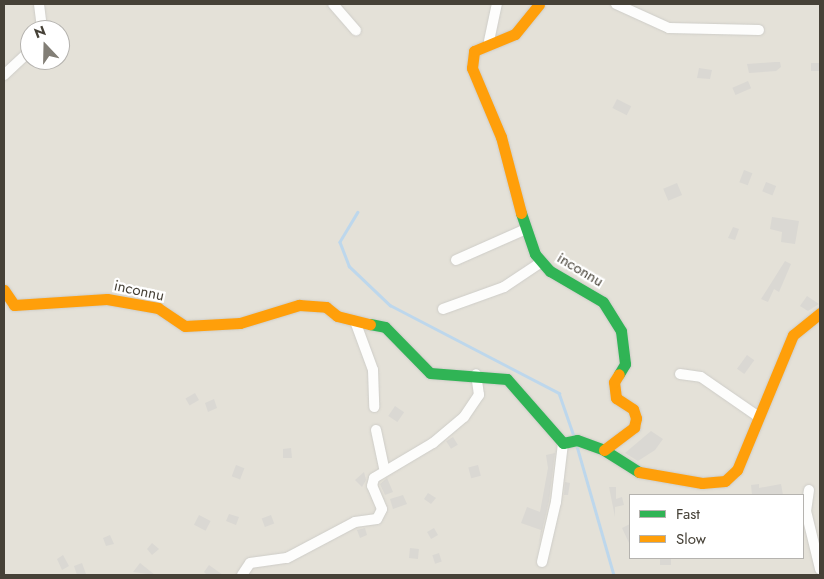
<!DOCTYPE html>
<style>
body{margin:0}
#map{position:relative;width:824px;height:579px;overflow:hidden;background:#f0efeb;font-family:Jost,sans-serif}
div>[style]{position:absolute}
.residential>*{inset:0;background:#e4e1d8}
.stream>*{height:2.5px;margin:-1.25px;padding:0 1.25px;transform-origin:1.25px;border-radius:1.25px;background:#bdd7ec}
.building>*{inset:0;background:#dad8d3;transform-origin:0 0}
.roads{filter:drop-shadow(0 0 1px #cecdc8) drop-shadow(0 0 1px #cecdc8)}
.street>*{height:10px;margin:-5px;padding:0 5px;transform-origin:5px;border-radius:5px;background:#fdfdfc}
.fast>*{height:11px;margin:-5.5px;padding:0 5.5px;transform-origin:5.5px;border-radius:5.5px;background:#30b455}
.slow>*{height:11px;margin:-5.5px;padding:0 5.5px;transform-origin:5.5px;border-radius:5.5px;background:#ff9f0a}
span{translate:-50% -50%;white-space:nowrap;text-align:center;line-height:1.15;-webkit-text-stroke:4.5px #fff;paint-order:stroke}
.street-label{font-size:15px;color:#464137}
.frame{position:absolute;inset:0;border:5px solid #464137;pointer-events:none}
.legend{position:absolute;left:629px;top:494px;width:175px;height:65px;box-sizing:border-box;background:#fff;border:1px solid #b5b3af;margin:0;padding:6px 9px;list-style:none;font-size:15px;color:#464137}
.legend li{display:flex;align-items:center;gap:10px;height:25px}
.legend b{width:25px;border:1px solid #b5b3af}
.north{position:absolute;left:20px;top:20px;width:50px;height:50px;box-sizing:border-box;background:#fff;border:1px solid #b5b3af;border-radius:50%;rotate:339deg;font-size:14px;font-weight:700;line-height:20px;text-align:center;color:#464137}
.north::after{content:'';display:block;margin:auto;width:18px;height:22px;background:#827e76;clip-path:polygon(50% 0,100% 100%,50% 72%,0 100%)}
</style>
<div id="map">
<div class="residential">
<i style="clip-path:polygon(evenodd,4px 4px,820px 4px,820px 575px,4px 575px,4px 4px,30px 30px,60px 30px,60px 60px,30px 60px,30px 30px,4px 4px,630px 495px,803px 495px,803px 558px,630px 558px,630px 495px)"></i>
</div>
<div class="stream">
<i style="left:358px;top:212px;width:35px;rotate:121deg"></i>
<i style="left:340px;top:242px;width:26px;rotate:69deg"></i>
<i style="left:349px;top:266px;width:57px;rotate:43.6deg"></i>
<i style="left:390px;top:305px;width:191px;rotate:27.5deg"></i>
<i style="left:559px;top:393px;width:46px;rotate:70.8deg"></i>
<i style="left:577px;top:446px;width:134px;rotate:74deg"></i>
</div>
<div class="building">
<i style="clip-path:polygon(775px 62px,780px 62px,781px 67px,776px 71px,749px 73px,747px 64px)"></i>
<i style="left:811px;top:63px;width:9px;height:8px"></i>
<i style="clip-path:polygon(699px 68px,712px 70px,710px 79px,697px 78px)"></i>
<i style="left:748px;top:81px;width:8px;height:17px;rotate:67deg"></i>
<i style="left:617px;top:99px;width:16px;height:10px;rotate:27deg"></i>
<i style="left:744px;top:170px;width:9px;height:13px;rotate:21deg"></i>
<i style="left:766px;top:182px;width:11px;height:10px;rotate:22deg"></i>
<i style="left:677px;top:183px;width:13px;height:15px;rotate:67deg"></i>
<i style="clip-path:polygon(772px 217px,799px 221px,795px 244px,781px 242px,782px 232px,770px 229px)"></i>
<i style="clip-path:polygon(733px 227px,739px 229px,735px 240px,728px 238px)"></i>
<i style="clip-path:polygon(785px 261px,791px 264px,779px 292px,774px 289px,768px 302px,761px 299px)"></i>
<i style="clip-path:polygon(807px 296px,819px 304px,808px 311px,800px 306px)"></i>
<i style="left:747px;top:355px;width:9px;height:17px;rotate:36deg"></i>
<i style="left:195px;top:393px;width:8px;height:11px;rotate:60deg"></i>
<i style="clip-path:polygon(214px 399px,217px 408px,208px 412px,205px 403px)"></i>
<i style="left:395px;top:406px;width:11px;height:12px;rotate:34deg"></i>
<i style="clip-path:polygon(651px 431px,663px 439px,655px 450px,638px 461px,625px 453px)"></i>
<i style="left:453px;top:437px;width:9px;height:8px;rotate:58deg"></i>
<i style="clip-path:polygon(291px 448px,292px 458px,283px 458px,283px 449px)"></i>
<i style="clip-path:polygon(555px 453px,549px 501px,539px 544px,541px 530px,521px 523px,527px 507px,540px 512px,548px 468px,546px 455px)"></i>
<i style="left:236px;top:465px;width:9px;height:12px;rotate:21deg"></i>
<i style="left:478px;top:465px;width:11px;height:10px;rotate:75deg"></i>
<i style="clip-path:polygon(364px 472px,366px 480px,362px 487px,355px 480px)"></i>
<i style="clip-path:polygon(387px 478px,393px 492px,385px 495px,380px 484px)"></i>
<i style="clip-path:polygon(565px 482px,570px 483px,568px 495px,564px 495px)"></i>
<i style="clip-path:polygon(759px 484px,759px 488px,781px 484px,783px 495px,752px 495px,751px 485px)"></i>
<i style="clip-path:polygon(609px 487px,616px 487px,616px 499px,622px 497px,624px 505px,615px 507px,615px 517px)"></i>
<i style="clip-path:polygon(428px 493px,436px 498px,431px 504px,424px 499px)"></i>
<i style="clip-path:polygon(403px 495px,407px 504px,393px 509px,390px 499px)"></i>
<i style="clip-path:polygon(229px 514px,239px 517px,236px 525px,226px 521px)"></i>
<i style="left:199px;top:515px;width:13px;height:11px;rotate:27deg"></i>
<i style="left:271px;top:515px;width:9px;height:10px;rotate:69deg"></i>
<i style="clip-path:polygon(630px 524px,630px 545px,622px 528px)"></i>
<i style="clip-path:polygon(365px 528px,367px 535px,360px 538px,357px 530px)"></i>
<i style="left:434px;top:528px;width:8px;height:8px;rotate:60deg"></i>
<i style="clip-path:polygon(110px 535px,114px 544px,106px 546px,103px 538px)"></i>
<i style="clip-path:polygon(152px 543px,159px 549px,152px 555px,147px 549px)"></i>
<i style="left:410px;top:548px;width:9px;height:10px;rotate:6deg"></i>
<i style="left:439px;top:553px;width:9px;height:7px;rotate:72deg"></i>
<i style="clip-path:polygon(63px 555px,69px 566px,62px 570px,57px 559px)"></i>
<i style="left:660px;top:558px;width:11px;height:7px"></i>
<i style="clip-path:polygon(82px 563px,86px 574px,77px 575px,74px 566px)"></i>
<i style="clip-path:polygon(140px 563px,155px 575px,133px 572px)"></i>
<i style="clip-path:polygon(209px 565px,223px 575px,207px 575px,204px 572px)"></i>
</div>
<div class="roads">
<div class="street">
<i style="left:39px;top:4px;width:26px;rotate:83deg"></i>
<i style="left:333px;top:4px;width:35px;rotate:49deg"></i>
<i style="left:616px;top:4px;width:58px;rotate:24.4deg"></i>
<i style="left:669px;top:28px;width:90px;rotate:1.3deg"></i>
<i style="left:489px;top:41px;width:38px;rotate:-78deg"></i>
<i style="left:4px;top:75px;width:35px;rotate:-43deg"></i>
<i style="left:456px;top:260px;width:77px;rotate:-23.9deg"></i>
<i style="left:443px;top:309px;width:65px;rotate:-19.8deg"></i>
<i style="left:504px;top:287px;width:43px;rotate:-33.7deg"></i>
<i style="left:355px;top:321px;width:52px;rotate:69.8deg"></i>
<i style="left:373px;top:370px;width:37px;rotate:88deg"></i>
<i style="left:680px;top:374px;width:21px;rotate:8deg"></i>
<i style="left:701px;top:377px;width:67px;rotate:34.6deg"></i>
<i style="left:376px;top:430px;width:40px;rotate:78deg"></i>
<i style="left:809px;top:490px;width:21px;rotate:98deg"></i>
<i style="left:806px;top:511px;width:60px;rotate:76.4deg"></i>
<i style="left:542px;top:562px;width:62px;rotate:-76.9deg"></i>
<i style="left:556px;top:502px;width:59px;rotate:-83.2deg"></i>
<i style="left:242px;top:575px;width:14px;rotate:-56deg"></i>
<i style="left:250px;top:563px;width:37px;rotate:-8deg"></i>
<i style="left:287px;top:558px;width:77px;rotate:-27.9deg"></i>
<i style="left:355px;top:522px;width:22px;rotate:-8deg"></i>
<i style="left:377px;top:519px;width:11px;rotate:-63deg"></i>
<i style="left:382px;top:509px;width:25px;rotate:-113deg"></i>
<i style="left:372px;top:486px;width:8px;rotate:-76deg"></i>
<i style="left:374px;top:478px;width:69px;rotate:-30.7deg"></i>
<i style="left:433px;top:443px;width:40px;rotate:-40deg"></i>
<i style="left:464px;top:417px;width:27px;rotate:-56deg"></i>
<i style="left:479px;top:395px;width:21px;rotate:-98deg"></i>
</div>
<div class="fast">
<i style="left:521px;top:213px;width:43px;rotate:71.1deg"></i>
<i style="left:535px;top:254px;width:23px;rotate:49deg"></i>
<i style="left:550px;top:271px;width:61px;rotate:30.3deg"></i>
<i style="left:603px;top:302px;width:34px;rotate:58deg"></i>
<i style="left:621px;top:331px;width:33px;rotate:83deg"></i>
<i style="left:625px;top:364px;width:12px;rotate:121deg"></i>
<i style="left:370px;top:324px;width:15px;rotate:11deg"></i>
<i style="left:385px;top:327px;width:64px;rotate:45.6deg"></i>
<i style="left:430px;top:373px;width:77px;rotate:4.5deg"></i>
<i style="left:507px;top:379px;width:85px;rotate:48.8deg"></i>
<i style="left:563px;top:443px;width:14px;rotate:-12deg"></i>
<i style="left:577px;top:440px;width:29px;rotate:20deg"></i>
<i style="left:604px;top:450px;width:41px;rotate:32.2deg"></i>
</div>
<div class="slow">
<i style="left:521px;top:213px;width:79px;rotate:-104.7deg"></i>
<i style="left:501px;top:137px;width:75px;rotate:-112.8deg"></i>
<i style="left:472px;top:68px;width:17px;rotate:-83deg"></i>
<i style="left:474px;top:51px;width:44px;rotate:-22.5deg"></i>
<i style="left:515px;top:34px;width:38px;rotate:-51deg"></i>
<i style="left:4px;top:290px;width:18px;rotate:56deg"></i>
<i style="left:14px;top:305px;width:93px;rotate:-3.7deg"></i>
<i style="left:107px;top:299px;width:52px;rotate:10deg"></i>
<i style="left:158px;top:308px;width:32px;rotate:34deg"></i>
<i style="left:185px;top:326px;width:55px;rotate:-3.1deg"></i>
<i style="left:240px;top:323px;width:62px;rotate:-17deg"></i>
<i style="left:299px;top:305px;width:27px;rotate:4deg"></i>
<i style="left:326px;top:307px;width:14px;rotate:39deg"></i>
<i style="left:337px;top:316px;width:34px;rotate:14deg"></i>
<i style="left:604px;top:450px;width:38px;rotate:-37deg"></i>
<i style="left:634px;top:427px;width:9px;rotate:-77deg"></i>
<i style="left:636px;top:418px;width:9px;rotate:-108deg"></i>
<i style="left:633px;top:409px;width:20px;rotate:-147deg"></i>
<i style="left:616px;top:398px;width:16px;rotate:-97deg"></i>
<i style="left:614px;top:382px;width:9px;rotate:-58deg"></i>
<i style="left:639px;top:472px;width:64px;rotate:9.9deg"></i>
<i style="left:702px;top:483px;width:23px;rotate:-5deg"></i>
<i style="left:725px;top:481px;width:16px;rotate:-43deg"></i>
<i style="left:737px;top:470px;width:146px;rotate:-67.5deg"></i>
<i style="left:793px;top:335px;width:35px;rotate:-39deg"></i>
</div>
</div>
<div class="street-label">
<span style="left:580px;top:270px;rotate:31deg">inconnu</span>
<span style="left:139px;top:291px;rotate:12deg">inconnu</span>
</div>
<div class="frame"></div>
<ul class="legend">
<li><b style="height:6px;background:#30b455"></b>Fast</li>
<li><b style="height:6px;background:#ff9f0a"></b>Slow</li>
</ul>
<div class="north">N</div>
</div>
